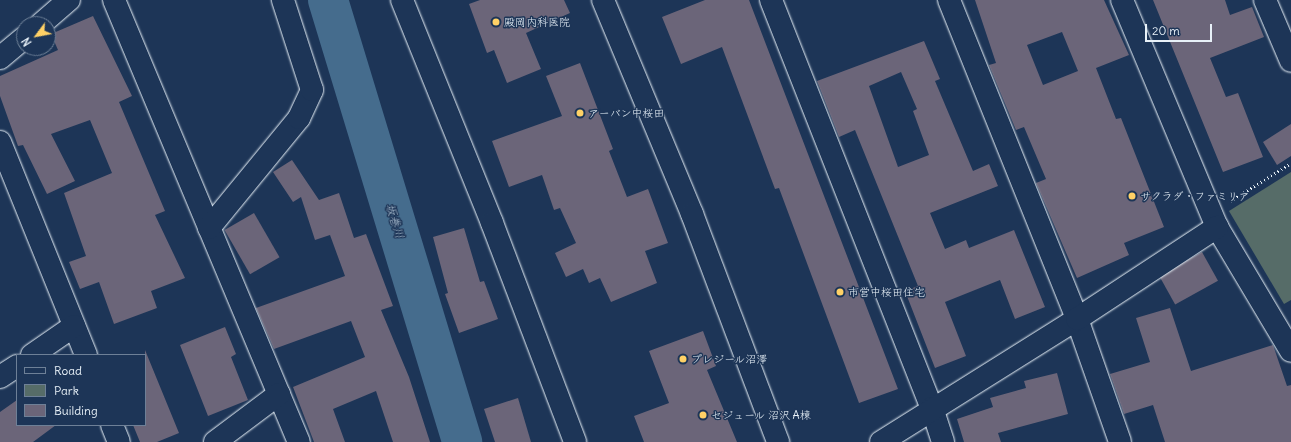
<!DOCTYPE html>
<meta charset="utf-8">
<style>
body{margin:0}
#map{position:relative;width:1291px;height:442px;overflow:hidden;background:#1d3557;font-family:Delius,"Klee One",sans-serif}
div>[style]{position:absolute}
.green>*{inset:0;background:#566c68}
.river>*{height:40px;margin:-20px;padding:0 20px;transform-origin:20px;border-radius:20px;background:#456c8d}
.building>*{inset:0;background:#6b6579;transform-origin:0 0}
.path>*{height:2.5px;margin-top:-1.25px;transform-origin:0;background:repeating-linear-gradient(90deg,#e8f1f8 0 1px,transparent 0 4px)}
.roads{filter:drop-shadow(0 0 1px #e8f1f8) drop-shadow(0 0 1px #e8f1f8)}
.minor>*{height:22px;margin:-11px;padding:0 11px;transform-origin:11px;border-radius:11px;background:#1d3557}
.dots>*{width:11px;height:11px;translate:-50% -50%;box-sizing:border-box;border:2px solid #1d3557;border-radius:50%}
span{translate:-50% -50%;white-space:nowrap;text-align:center;line-height:1.15;-webkit-text-stroke:3px #1d3557;paint-order:stroke}
.poi-label{font-size:11px;color:#e8f1f8}
.left{translate:0 -50%;text-align:left}
.water-label{font-size:12px;color:#afc2d3;font-style:italic}
.legend{position:absolute;left:16px;top:354px;width:130px;height:72px;box-sizing:border-box;background:#1d3557;border:1px solid #6e8097;margin:0;padding:5px 7px;list-style:none;font-size:12px;color:#e8f1f8}
.legend li{display:flex;align-items:center;gap:8px;height:20px}
.legend b{width:20px;border:1px solid #6e8097}
.north{position:absolute;left:16px;top:16px;width:40px;height:40px;box-sizing:border-box;background:#1d3557;border:1px solid #6e8097;border-radius:50%;rotate:238deg;font-size:11px;font-weight:700;line-height:16px;text-align:center;color:#e8f1f8}
.north::after{content:'';display:block;margin:auto;width:14px;height:18px;background:#ffd166;clip-path:polygon(50% 0,100% 100%,50% 72%,0 100%)}
.scale{position:absolute;left:1145px;top:24px;width:67px;height:18px;box-sizing:border-box;border:2px solid #e8f1f8;border-top:0;padding-left:5px;font-size:12px;line-height:14px;white-space:nowrap;color:#e8f1f8;-webkit-text-stroke:3px #1d3557;paint-order:stroke}
</style>
<div id="map">
<div class="green">
<i style="clip-path:polygon(1291px 172px,1291px 300px,1284px 304px,1229px 211px)"></i>
</div>
<div class="river">
<i style="left:328px;top:0;width:462px;rotate:73.1deg"></i>
</div>
<div class="building">
<i style="clip-path:polygon(480px 0,564px 0,570px 13px,526px 33px,541px 69px,507px 83px,494px 50px,487px 53px,469px 4px)"></i>
<i style="clip-path:polygon(705px 0,749px 0,898px 389px,859px 403px,779px 188px,775px 189px,722px 47px,681px 64px,662px 17px)"></i>
<i style="clip-path:polygon(evenodd,975px 0,1104px 0,1129px 55px,1096px 68px,1116px 119px,1121px 118px,1164px 227px,1124px 243px,1129px 255px,1077px 278px,1036px 183px,1046px 179px,1024px 127px,1016px 130px,989px 65px,996px 63px,975px 0,1062px 32px,1078px 71px,1043px 85px,1027px 45px,1062px 32px)"></i>
<i style="clip-path:polygon(1153px 0,1225px 0,1230px 15px,1252px 7px,1264px 37px,1210px 58px,1226px 97px,1238px 93px,1263px 157px,1223px 172px)"></i>
<i style="clip-path:polygon(93px 16px,132px 96px,119px 102px,165px 211px,155px 215px,185px 278px,151px 291px,157px 308px,114px 324px,99px 282px,80px 289px,69px 262px,86px 256px,64px 193px,112px 173px,90px 120px,51px 134px,75px 181px,47px 194px,23px 145px,18px 146px,0 96px,0 76px,58px 50px,51px 34px)"></i>
<i style="clip-path:polygon(evenodd,924px 41px,940px 79px,935px 81px,973px 171px,989px 164px,998px 186px,930px 213px,945px 249px,966px 240px,969px 248px,1014px 230px,1045px 307px,1015px 319px,1000px 280px,945px 302px,966px 356px,935px 368px,905px 291px,918px 286px,855px 130px,839px 137px,817px 81px,924px 41px,901px 72px,917px 109px,913px 111px,929px 155px,898px 167px,869px 86px,901px 72px)"></i>
<i style="clip-path:polygon(580px 63px,613px 149px,609px 151px,627px 197px,648px 189px,668px 243px,645px 251px,657px 283px,611px 302px,600px 278px,589px 283px,583px 269px,566px 277px,555px 253px,576px 243px,560px 208px,554px 210px,542px 175px,509px 187px,492px 141px,562px 116px,546px 76px)"></i>
<i style="clip-path:polygon(1291px 124px,1291px 156px,1277px 165px,1263px 142px)"></i>
<i style="clip-path:polygon(292px 160px,319px 200px,339px 193px,354px 238px,366px 234px,393px 306px,381px 310px,409px 377px,430px 442px,393px 442px,376px 391px,333px 409px,345px 442px,314px 442px,293px 387px,365px 357px,351px 321px,274px 349px,256px 308px,345px 276px,330px 235px,315px 240px,301px 197px,293px 202px,273px 172px)"></i>
<i style="left:254px;top:213px;width:51px;height:34px;rotate:60deg"></i>
<i style="clip-path:polygon(464px 228px,480px 282px,484px 281px,498px 319px,459px 333px,445px 294px,448px 293px,433px 237px)"></i>
<i style="left:1202px;top:252px;width:33px;height:49px;rotate:61deg"></i>
<i style="clip-path:polygon(1170px 308px,1191px 371px,1273px 345px,1287px 386px,1291px 385px,1291px 442px,1165px 442px,1153px 405px,1124px 414px,1110px 374px,1150px 362px,1136px 318px)"></i>
<i style="clip-path:polygon(225px 327px,236px 354px,231px 357px,248px 400px,208px 416px,180px 345px)"></i>
<i style="clip-path:polygon(703px 331px,716px 366px,707px 370px,737px 442px,644px 442px,634px 416px,669px 403px,649px 351px)"></i>
<i style="clip-path:polygon(145px 350px,179px 433px,157px 442px,140px 442px,133px 425px,145px 425px)"></i>
<i style="clip-path:polygon(1057px 373px,1068px 414px,998px 433px,1001px 442px,964px 442px,957px 419px,993px 407px,990px 398px,1026px 388px,1024px 381px)"></i>
<i style="clip-path:polygon(518px 398px,531px 442px,495px 442px,484px 409px)"></i>
<i style="clip-path:polygon(17px 400px,17px 425px,56px 425px,33px 442px,0 442px,0 412px)"></i>
</div>
<div class="path">
<i style="left:1230px;top:201px;width:72px;rotate:-31.9deg"></i>
</div>
<div class="roads">
<div class="minor">
<i style="left:114px;top:0;width:479px;rotate:67.3deg"></i>
<i style="left:402px;top:0;width:240px;rotate:68deg"></i>
<i style="left:492px;top:223px;width:234px;rotate:69.2deg"></i>
<i style="left:603px;top:0;width:232px;rotate:67.4deg"></i>
<i style="left:692px;top:214px;width:244px;rotate:69.3deg"></i>
<i style="left:771px;top:0;width:439px;rotate:68.5deg"></i>
<i style="left:932px;top:408px;width:36px;rotate:72deg"></i>
<i style="left:949px;top:0;width:344px;rotate:68.1deg"></i>
<i style="left:1077px;top:319px;width:130px;rotate:70.7deg"></i>
<i style="left:1122px;top:0;width:246px;rotate:67.3deg"></i>
<i style="left:1217px;top:227px;width:144px;rotate:59.2deg"></i>
<i style="left:1265px;top:0;width:66px;rotate:66.9deg"></i>
<i style="left:41px;top:24px;width:37px;rotate:-41deg"></i>
<i style="left:0;top:58px;width:31px;rotate:-40deg"></i>
<i style="left:0;top:142px;width:230px;rotate:68deg"></i>
<i style="left:209px;top:228px;width:142px;rotate:-50.7deg"></i>
<i style="left:299px;top:118px;width:31px;rotate:-65deg"></i>
<i style="left:312px;top:90px;width:95px;rotate:-107.9deg"></i>
<i style="left:32px;top:355px;width:51px;rotate:-34.6deg"></i>
<i style="left:0;top:377px;width:20px;rotate:-33deg"></i>
<i style="left:112px;top:425px;width:18px;rotate:68deg"></i>
<i style="left:215px;top:442px;width:80px;rotate:-36.9deg"></i>
<i style="left:881px;top:442px;width:231px;rotate:-32.1deg"></i>
<i style="left:1077px;top:319px;width:168px;rotate:-33.3deg"></i>
</div>
</div>
<div class="dots">
<i style="left:496px;top:22px;background:#ffd166"></i>
<i style="left:580px;top:113px;background:#ffd166"></i>
<i style="left:1132px;top:196px;background:#ffd166"></i>
<i style="left:840px;top:292px;background:#ffd166"></i>
<i style="left:683px;top:359px;background:#ffd166"></i>
<i style="left:703px;top:415px;background:#ffd166"></i>
</div>
<div class="poi-label">
<span class="left" style="left:504px;top:22px">殿岡内科医院</span>
<span class="left" style="left:588px;top:113px">アーバン中桜田</span>
<span class="left" style="left:1140px;top:196px">サクラダ・ファミリア</span>
<span class="left" style="left:848px;top:292px">市営中桜田住宅</span>
<span class="left" style="left:691px;top:359px">プレジール沼澤</span>
<span class="left" style="left:711px;top:415px">セジュール 沼沢 A棟</span>
</div>
<div class="water-label">
<span style="left:395px;top:221px;rotate:73deg">坂巻川</span>
</div>
<ul class="legend">
<li><b style="height:5px;background:#1d3557"></b>Road</li>
<li><b style="height:11px;background:#566c68"></b>Park</li>
<li><b style="height:11px;background:#6b6579"></b>Building</li>
</ul>
<div class="north">N</div>
<div class="scale">20 m</div>
</div>
